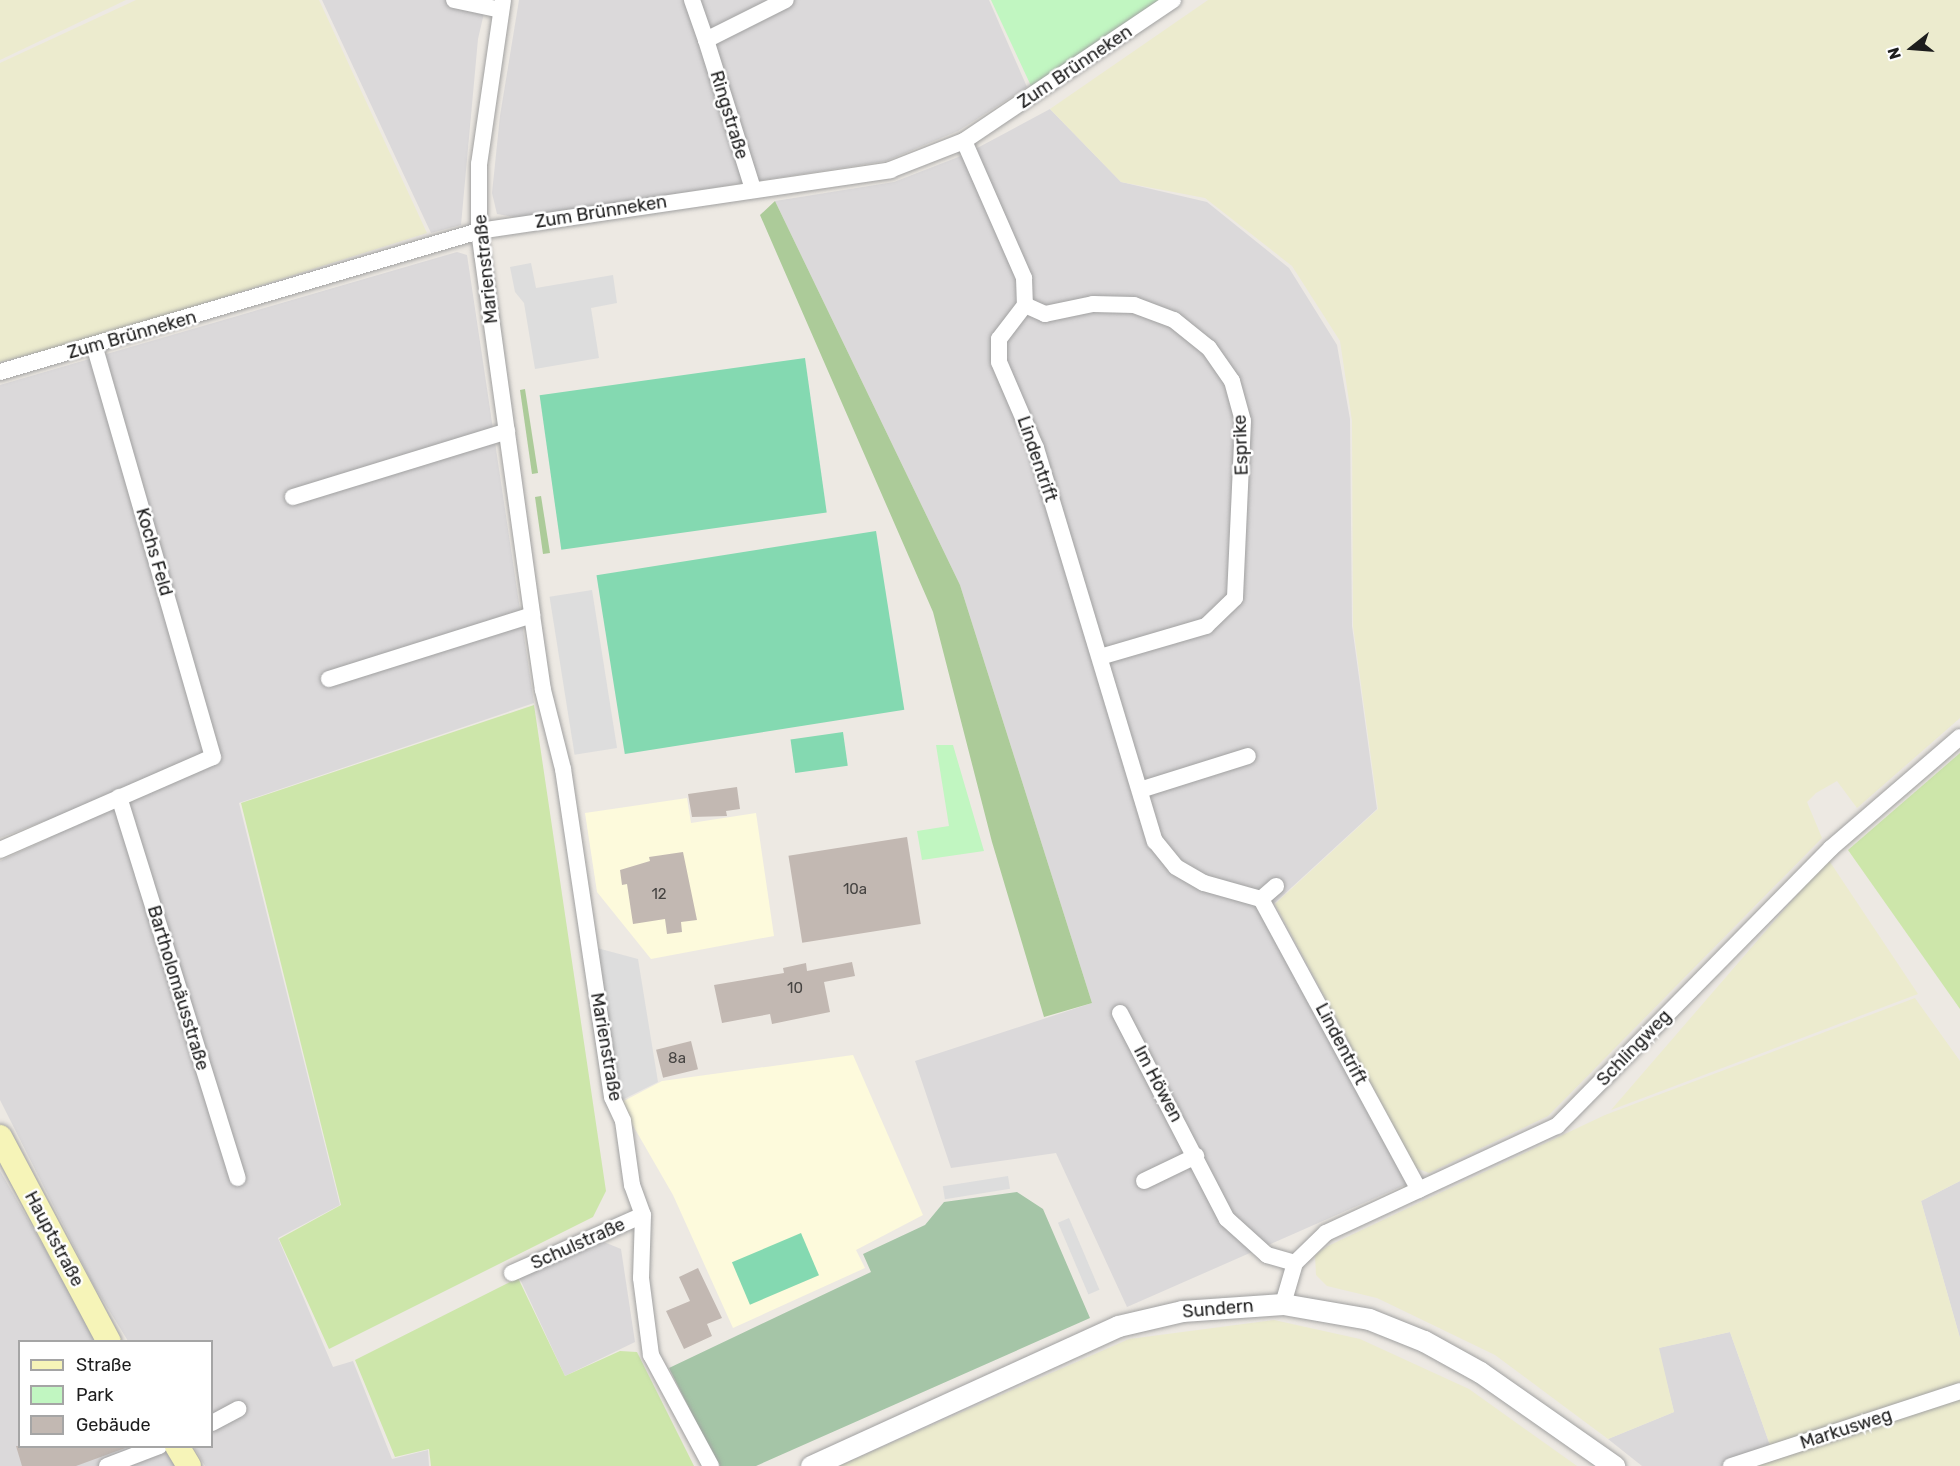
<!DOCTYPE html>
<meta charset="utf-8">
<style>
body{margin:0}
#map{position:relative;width:1960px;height:1466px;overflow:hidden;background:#ede9e3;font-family:Rubik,sans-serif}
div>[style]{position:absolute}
.residential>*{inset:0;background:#dbd9da}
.education>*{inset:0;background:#fdfadc}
.farmland>*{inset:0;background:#ecebce}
.grass>*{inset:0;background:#cde6aa}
.forest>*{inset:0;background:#accb99}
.cemetery>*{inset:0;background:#a5c5a7}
.park>*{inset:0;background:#c1f6c1}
.pitch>*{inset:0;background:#84d9b1;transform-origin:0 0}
.parking>*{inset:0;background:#ddd;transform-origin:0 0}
.building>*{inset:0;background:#c2b8b2;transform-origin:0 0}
.roads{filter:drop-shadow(0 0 2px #a1a1a1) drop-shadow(0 0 2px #a1a1a1)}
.minor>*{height:16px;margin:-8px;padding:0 8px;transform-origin:8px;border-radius:8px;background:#fff}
.tertiary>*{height:21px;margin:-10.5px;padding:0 10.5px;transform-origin:10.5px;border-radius:10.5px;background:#fff}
.secondary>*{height:24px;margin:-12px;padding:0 12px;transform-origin:12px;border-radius:12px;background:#f6f4b8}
span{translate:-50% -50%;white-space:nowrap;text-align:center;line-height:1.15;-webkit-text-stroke:5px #fff;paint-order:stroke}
.number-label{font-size:15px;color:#464442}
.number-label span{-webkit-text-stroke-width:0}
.street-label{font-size:18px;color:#1d1d1d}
.legend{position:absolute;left:18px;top:1340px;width:195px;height:108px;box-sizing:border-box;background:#fff;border:2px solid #a5a5a5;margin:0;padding:8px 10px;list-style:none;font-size:18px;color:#1d1d1d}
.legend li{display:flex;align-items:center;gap:12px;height:30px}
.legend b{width:30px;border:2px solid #a5a5a5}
.north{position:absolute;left:1882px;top:18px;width:60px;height:60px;-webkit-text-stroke:4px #fff;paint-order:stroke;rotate:253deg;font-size:16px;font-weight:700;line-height:24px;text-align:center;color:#1d1d1d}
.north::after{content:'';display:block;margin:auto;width:21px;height:27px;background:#1d1d1d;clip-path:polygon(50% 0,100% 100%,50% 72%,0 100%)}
</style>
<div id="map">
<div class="residential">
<i style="clip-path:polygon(322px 0,487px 0,478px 39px,461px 225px,431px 233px)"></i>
<i style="clip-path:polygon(519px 0,989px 0,1027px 87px,958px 131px,886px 161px,520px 218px,497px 214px,492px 193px,500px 116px)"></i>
<i style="clip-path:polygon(1050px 109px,1121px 182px,1207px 202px,1289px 268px,1337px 345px,1350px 419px,1352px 626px,1377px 809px,1266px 911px,1407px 1184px,1127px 1307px,1056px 1153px,951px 1168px,915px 1061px,1092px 1003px,960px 585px,775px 201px,894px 182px,966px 154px)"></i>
<i style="clip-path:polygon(457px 252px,467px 255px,534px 703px,239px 803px,340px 1205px,278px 1238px,333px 1367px,353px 1361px,392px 1459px,428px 1450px,429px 1466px,205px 1466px,194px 1447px,212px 1446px,212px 1342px,128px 1341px,93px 1284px,0 1100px,0 861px,50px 838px,44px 821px,0 838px,0 385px)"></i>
<i style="clip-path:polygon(0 1171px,98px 1341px,20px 1342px,20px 1446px,163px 1447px,176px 1466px,0 1466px)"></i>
<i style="clip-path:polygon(1960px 1181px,1960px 1338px,1921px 1201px)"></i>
<i style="clip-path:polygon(599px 1240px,621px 1249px,635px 1342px,565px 1376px,519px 1277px)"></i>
<i style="clip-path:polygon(1730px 1332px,1771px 1448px,1738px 1466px,1642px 1466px,1608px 1439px,1674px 1412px,1658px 1348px)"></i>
</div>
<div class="education">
<i style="clip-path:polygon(687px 798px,691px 823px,756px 813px,774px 936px,651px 959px,597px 892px,585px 813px)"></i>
<i style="clip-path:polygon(853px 1055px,923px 1215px,856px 1250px,865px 1268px,733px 1328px,673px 1195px,620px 1103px,662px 1081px)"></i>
</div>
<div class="farmland">
<i style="clip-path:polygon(0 0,126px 0,0 60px)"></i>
<i style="clip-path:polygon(136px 0,319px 0,427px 233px,91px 339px,0 362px,0 63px)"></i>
<i style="clip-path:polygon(1208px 0,1960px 0,1960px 718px,1857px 808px,1837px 781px,1816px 793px,1807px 802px,1822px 838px,1548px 1116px,1429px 1173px,1416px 1168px,1275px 904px,1378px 809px,1353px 626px,1352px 421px,1340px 341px,1292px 266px,1205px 198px,1121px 182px,1050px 109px)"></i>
<i style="clip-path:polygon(1828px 859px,1918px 994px,1611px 1110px)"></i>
<i style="clip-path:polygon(1915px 998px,1960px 1061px,1960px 1181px,1921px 1201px,1960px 1338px,1960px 1385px,1771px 1448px,1730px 1332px,1659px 1348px,1674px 1412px,1608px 1439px,1495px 1355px,1377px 1298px,1327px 1286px,1316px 1275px,1315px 1255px,1328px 1246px,1605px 1115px)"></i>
<i style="clip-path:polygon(1274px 1320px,1360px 1339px,1469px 1389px,1577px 1466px,839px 1466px,1129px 1339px)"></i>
<i style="clip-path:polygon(1960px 1399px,1960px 1466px,1749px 1466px)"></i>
</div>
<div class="grass">
<i style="clip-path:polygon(534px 705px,606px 1191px,593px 1217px,329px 1349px,279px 1239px,341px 1205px,241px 803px)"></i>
<i style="clip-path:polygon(1960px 753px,1960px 1009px,1848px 850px)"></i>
<i style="clip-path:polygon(518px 1278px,565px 1376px,620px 1351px,637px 1352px,694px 1466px,431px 1466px,429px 1449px,395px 1457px,355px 1360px)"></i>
</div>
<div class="forest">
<i style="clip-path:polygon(775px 201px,960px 585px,1092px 1003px,1044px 1017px,992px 842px,933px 612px,760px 215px)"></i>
<i style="clip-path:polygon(525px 389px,538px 473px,532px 474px,520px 390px)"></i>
<i style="clip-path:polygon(541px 496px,550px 553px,543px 554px,535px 497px)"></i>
</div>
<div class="cemetery">
<i style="clip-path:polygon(1017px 1192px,1043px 1209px,1090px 1318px,756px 1466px,718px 1466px,669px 1368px,871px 1272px,863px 1254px,925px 1225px,944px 1202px)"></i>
</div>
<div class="park">
<i style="clip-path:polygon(991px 0,1159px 0,1032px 88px)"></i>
<i style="clip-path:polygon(936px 745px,953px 745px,984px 851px,922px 860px,917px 831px,949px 826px)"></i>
</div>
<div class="pitch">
<i style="left:805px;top:358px;width:156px;height:268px;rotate:82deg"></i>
<i style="left:876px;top:531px;width:181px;height:283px;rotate:81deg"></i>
<i style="left:843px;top:732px;width:34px;height:53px;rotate:82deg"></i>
<i style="left:801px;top:1233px;width:46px;height:75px;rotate:67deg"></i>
</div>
<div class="parking">
<i style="clip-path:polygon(531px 263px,536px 288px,613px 275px,617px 303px,591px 308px,599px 358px,535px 369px,524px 303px,515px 292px,510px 267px)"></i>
<i style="left:592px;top:590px;width:160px;height:43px;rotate:81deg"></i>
<i style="clip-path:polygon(597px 948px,638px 959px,658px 1082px,620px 1101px)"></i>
<i style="left:1008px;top:1176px;width:13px;height:66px;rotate:81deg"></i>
<i style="left:1069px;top:1218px;width:78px;height:12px;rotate:67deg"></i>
</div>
<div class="building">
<i style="clip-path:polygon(737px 787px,740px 809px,726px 811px,727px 816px,692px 817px,688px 794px)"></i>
<i style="left:907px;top:837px;width:88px;height:120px;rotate:81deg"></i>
<i style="clip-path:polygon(683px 852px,697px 920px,681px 922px,682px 932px,667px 934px,665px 919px,633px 924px,627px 884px,622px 885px,620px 870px,650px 861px,649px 857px)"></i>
<i style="clip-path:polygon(852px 962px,855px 976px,824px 982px,830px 1012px,772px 1024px,770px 1014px,722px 1023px,714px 985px,784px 973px,783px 968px,806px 963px,807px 971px)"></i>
<i style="left:691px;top:1041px;width:29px;height:36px;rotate:76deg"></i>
<i style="clip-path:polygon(698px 1268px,722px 1318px,707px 1324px,712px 1336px,684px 1349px,666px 1311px,690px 1301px,679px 1277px)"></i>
<i style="clip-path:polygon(16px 1446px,128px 1446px,128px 1447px,76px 1466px,22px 1466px)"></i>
</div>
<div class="roads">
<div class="minor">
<i style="left:454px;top:0;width:48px;rotate:12deg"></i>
<i style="left:503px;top:0;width:166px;rotate:98.3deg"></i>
<i style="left:479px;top:164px;width:67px;rotate:90deg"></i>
<i style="left:479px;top:231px;width:388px;rotate:82.1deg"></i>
<i style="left:532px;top:615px;width:76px;rotate:81.7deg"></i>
<i style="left:543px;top:690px;width:81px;rotate:75.8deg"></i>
<i style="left:563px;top:769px;width:332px;rotate:81.5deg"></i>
<i style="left:612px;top:1097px;width:26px;rotate:65deg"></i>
<i style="left:623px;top:1121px;width:65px;rotate:82deg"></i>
<i style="left:632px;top:1185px;width:32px;rotate:70deg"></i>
<i style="left:643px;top:1215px;width:63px;rotate:91.8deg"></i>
<i style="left:641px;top:1278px;width:78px;rotate:82.6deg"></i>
<i style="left:651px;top:1355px;width:126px;rotate:61.6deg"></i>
<i style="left:692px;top:0;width:42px;rotate:70.7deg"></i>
<i style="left:964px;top:141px;width:150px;rotate:66.3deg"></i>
<i style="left:1024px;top:278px;width:27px;rotate:88deg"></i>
<i style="left:1025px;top:305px;width:43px;rotate:127.4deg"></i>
<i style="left:999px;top:339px;width:23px;rotate:90deg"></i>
<i style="left:999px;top:362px;width:94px;rotate:66.7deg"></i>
<i style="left:1036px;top:448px;width:411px;rotate:73.2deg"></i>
<i style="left:1155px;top:841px;width:33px;rotate:51deg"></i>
<i style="left:1176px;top:867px;width:32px;rotate:30deg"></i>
<i style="left:1204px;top:883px;width:59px;rotate:15.7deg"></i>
<i style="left:1261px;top:899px;width:20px;rotate:-41deg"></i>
<i style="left:753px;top:189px;width:156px;rotate:-107.5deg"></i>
<i style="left:706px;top:40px;width:89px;rotate:-26.6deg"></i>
<i style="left:1025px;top:305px;width:22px;rotate:24deg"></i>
<i style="left:1045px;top:314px;width:49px;rotate:-11.8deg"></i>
<i style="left:1093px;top:304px;width:41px;rotate:1.4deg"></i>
<i style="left:1134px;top:305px;width:43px;rotate:20.6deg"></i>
<i style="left:1174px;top:320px;width:45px;rotate:38.7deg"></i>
<i style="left:1209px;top:348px;width:40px;rotate:55.1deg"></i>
<i style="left:1232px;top:381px;width:41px;rotate:74.6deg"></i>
<i style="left:1243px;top:421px;width:177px;rotate:92.6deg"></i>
<i style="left:1235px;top:598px;width:40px;rotate:136deg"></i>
<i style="left:1206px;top:626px;width:110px;rotate:163.7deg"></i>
<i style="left:0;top:372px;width:499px;rotate:-16.4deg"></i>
<i style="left:479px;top:231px;width:416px;rotate:-8.4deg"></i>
<i style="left:890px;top:170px;width:79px;rotate:-21.4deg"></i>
<i style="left:964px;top:141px;width:252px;rotate:-34deg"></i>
<i style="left:293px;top:497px;width:224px;rotate:-17.1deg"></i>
<i style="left:329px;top:679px;width:213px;rotate:-17.5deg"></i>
<i style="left:1140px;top:790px;width:113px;rotate:-17.5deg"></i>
<i style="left:119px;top:797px;width:399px;rotate:72.7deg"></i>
<i style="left:0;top:850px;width:232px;rotate:-23.6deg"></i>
<i style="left:213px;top:757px;width:427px;rotate:-106.1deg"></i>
<i style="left:1261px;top:899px;width:331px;rotate:61.5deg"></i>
<i style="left:1120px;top:1013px;width:232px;rotate:62.6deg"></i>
<i style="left:1227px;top:1219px;width:54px;rotate:42deg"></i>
<i style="left:1267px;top:1255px;width:29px;rotate:16deg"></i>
<i style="left:1144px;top:1181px;width:58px;rotate:-25.7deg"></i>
<i style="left:512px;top:1273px;width:143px;rotate:-23.9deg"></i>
<i style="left:1283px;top:1304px;width:43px;rotate:-73.7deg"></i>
<i style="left:1295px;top:1263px;width:43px;rotate:-44.1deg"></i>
<i style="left:1326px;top:1233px;width:255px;rotate:-24.9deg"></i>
<i style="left:1557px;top:1126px;width:390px;rotate:-45.4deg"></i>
<i style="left:1831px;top:848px;width:170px;rotate:-40.7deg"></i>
<i style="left:212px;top:1423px;width:30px;rotate:-28deg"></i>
<i style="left:107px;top:1466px;width:56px;rotate:-21deg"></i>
<i style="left:1731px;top:1466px;width:241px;rotate:-18.1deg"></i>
</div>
<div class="tertiary">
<i style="left:811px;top:1466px;width:337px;rotate:-24.5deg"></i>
<i style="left:1118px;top:1326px;width:66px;rotate:-13.2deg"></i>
<i style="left:1182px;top:1311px;width:101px;rotate:-4deg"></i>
<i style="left:1283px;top:1304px;width:87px;rotate:9.9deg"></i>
<i style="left:1369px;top:1319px;width:59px;rotate:21.8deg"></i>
<i style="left:1424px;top:1341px;width:64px;rotate:29deg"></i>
<i style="left:1480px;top:1372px;width:164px;rotate:35deg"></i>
</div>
<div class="secondary">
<i style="left:0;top:1137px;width:232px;rotate:62deg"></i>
<i style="left:177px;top:1446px;width:23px;rotate:59deg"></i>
</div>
</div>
<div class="number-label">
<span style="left:855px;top:890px">10a</span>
<span style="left:659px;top:895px">12</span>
<span style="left:795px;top:989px">10</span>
<span style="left:677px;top:1059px">8a</span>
</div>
<div class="street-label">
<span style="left:1075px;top:67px;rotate:-34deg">Zum Brünneken</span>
<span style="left:729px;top:115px;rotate:73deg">Ringstraße</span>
<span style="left:601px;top:212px;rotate:-9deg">Zum Brünneken</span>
<span style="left:486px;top:269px;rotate:-96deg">Marienstraße</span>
<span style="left:132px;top:335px;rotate:-16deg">Zum Brünneken</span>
<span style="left:1241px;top:445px;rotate:-92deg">Esprike</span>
<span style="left:1037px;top:459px;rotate:71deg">Lindentrift</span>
<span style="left:154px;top:552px;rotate:74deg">Kochs Feld</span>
<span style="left:178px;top:988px;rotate:73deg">Bartholomäusstraße</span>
<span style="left:1341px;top:1044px;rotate:62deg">Lindentrift</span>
<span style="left:606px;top:1047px;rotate:80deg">Marienstraße</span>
<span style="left:1634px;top:1048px;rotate:-46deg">Schlingweg</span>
<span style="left:1158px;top:1084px;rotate:62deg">Im Höwen</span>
<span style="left:54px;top:1239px;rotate:62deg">Hauptstraße</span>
<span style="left:578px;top:1244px;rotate:-24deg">Schulstraße</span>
<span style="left:1218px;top:1309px;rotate:-5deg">Sundern</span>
<span style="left:1846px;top:1429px;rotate:-18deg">Markusweg</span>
</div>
<ul class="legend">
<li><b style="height:8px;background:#f6f4b8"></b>Straße</li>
<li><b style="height:16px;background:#c1f6c1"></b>Park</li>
<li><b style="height:16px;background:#c2b8b2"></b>Gebäude</li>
</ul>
<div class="north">N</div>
</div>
